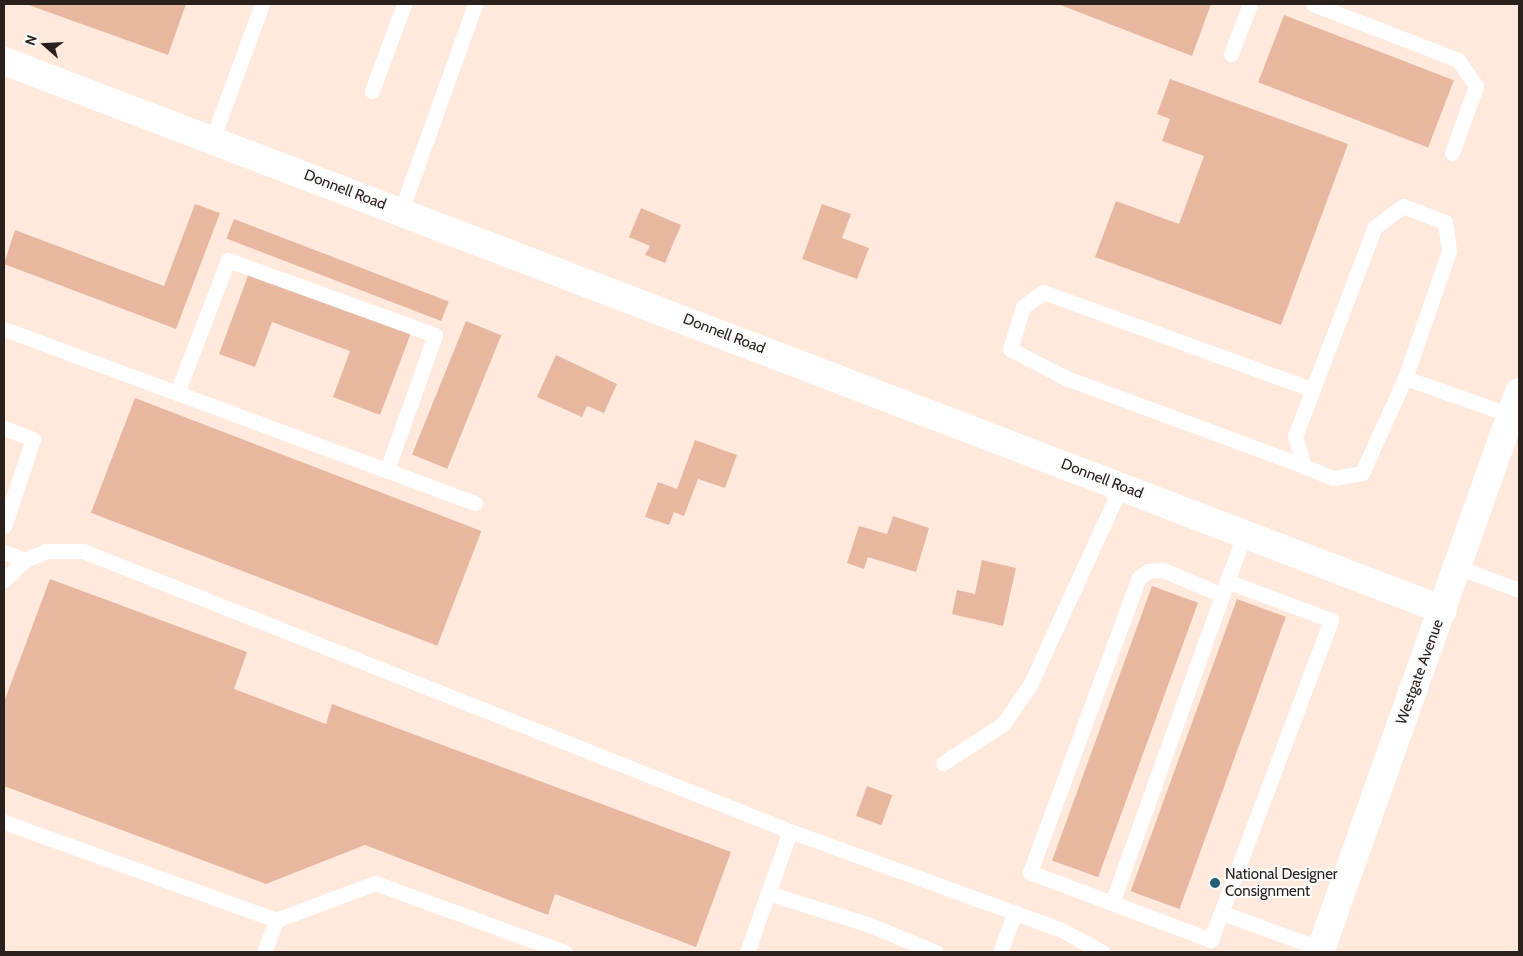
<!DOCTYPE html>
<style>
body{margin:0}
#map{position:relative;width:1523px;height:956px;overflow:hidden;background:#ffe9dd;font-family:Cabin,sans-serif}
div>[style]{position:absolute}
.building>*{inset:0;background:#e7b89f;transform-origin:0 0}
.service>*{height:15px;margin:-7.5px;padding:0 7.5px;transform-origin:7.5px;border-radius:7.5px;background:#fff}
.minor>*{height:28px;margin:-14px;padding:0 14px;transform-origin:14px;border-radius:14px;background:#fff}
.tertiary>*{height:28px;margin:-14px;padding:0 14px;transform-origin:14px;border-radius:14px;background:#fff}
.dots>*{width:14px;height:14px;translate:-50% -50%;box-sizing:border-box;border:2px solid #fbfbfb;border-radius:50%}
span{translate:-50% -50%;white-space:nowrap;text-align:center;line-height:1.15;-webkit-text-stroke:4px #fbfbfb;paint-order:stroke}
.street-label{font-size:15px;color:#2b211c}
.poi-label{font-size:15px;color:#2b211c}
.left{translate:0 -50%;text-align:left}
.frame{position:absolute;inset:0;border:5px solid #2b211c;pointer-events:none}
.north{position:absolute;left:20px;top:20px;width:50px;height:50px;-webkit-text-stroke:4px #fbfbfb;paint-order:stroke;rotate:289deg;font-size:14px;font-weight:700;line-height:20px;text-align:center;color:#2b211c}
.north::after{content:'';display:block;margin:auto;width:18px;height:22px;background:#2b211c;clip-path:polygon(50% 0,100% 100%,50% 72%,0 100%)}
</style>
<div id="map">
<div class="building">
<i style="clip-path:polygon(26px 4px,186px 4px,168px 55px)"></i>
<i style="clip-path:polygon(1058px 4px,1211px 4px,1192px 56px)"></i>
<i style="left:1284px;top:15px;width:182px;height:72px;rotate:21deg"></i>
<i style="clip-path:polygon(1170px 79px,1348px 144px,1281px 325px,1095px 257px,1116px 201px,1179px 224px,1204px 156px,1162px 141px,1170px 119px,1157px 114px)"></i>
<i style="clip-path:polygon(195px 204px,220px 213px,176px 329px,4px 264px,15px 230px,164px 286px)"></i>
<i style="clip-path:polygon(822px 204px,851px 214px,842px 238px,869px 248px,857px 279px,802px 259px)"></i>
<i style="clip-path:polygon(641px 208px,681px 225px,665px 263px,645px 255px,650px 246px,629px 237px)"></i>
<i style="left:234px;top:219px;width:230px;height:21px;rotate:21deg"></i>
<i style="clip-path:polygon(249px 273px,411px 333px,380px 415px,333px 397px,350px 351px,272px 322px,255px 367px,219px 354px)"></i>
<i style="left:466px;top:321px;width:38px;height:144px;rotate:22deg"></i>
<i style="clip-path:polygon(556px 355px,617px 384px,604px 413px,587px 406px,582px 417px,537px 397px)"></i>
<i style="left:135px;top:398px;width:371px;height:123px;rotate:21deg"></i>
<i style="clip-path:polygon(695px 440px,737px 455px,725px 488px,698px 479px,684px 516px,674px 512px,669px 525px,645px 517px,658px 482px,677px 489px)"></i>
<i style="clip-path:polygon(893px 516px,929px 528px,916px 572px,868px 557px,864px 569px,847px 563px,859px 526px,887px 534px)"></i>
<i style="clip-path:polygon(982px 560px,1016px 568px,1003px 626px,952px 614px,957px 590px,975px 594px)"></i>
<i style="clip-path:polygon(50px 579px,247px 652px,234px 689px,326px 724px,332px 704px,731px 852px,696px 947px,555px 894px,548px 915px,365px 845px,266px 884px,4px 786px,4px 702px)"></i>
<i style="left:1152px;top:586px;width:49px;height:292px;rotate:20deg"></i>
<i style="left:1237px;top:599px;width:52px;height:311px;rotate:20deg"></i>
<i style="left:867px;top:786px;width:27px;height:32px;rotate:20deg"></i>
</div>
<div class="service">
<i style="left:1313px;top:4px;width:155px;rotate:21.1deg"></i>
<i style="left:1458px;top:60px;width:32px;rotate:55deg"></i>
<i style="left:1476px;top:86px;width:71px;rotate:109.7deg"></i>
<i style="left:1231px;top:54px;width:53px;rotate:-69.2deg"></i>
<i style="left:372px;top:91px;width:93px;rotate:-69.8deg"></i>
<i style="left:212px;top:140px;width:145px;rotate:-69.8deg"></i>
<i style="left:1403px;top:206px;width:45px;rotate:20.9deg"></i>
<i style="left:1445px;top:222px;width:29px;rotate:82deg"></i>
<i style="left:1449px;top:251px;width:134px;rotate:109.1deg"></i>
<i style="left:1405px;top:378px;width:104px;rotate:114.4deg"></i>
<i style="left:1362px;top:473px;width:29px;rotate:170deg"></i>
<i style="left:1333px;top:478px;width:31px;rotate:-158deg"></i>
<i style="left:1304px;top:466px;width:31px;rotate:-107deg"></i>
<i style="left:1295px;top:436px;width:224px;rotate:-69.1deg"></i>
<i style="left:1375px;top:227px;width:35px;rotate:-37deg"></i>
<i style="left:401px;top:211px;width:220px;rotate:-70.3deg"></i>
<i style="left:4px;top:329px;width:502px;rotate:20.28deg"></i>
<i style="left:1405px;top:378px;width:112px;rotate:19.2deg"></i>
<i style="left:177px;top:393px;width:142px;rotate:-69deg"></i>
<i style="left:228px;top:260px;width:220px;rotate:19.9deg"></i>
<i style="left:435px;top:335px;width:143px;rotate:109.6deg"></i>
<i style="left:4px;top:428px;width:31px;rotate:21deg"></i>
<i style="left:33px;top:439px;width:92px;rotate:108.4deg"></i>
<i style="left:1304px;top:466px;width:254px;rotate:-159.7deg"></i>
<i style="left:1066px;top:378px;width:63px;rotate:-152.6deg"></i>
<i style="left:1010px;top:349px;width:44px;rotate:-72.8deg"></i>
<i style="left:1023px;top:307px;width:25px;rotate:-37deg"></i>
<i style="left:1043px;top:292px;width:287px;rotate:19.9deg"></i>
<i style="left:4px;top:552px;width:22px;rotate:21deg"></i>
<i style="left:1457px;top:567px;width:66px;rotate:20.4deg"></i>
<i style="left:4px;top:580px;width:29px;rotate:-44deg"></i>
<i style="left:25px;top:560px;width:23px;rotate:-23deg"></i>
<i style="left:46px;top:551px;width:37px"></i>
<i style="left:83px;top:551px;width:760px;rotate:21.61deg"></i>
<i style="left:790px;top:831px;width:289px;rotate:20deg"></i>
<i style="left:1062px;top:930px;width:46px;rotate:28.8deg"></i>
<i style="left:1227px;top:581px;width:50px;rotate:-69deg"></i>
<i style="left:943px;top:763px;width:72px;rotate:-33deg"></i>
<i style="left:1003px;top:724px;width:47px;rotate:-55.3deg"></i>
<i style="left:1030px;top:685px;width:219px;rotate:-65.4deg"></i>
<i style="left:4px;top:822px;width:289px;rotate:19.8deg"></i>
<i style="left:276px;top:920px;width:106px;rotate:-20.5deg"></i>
<i style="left:375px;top:883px;width:202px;rotate:20deg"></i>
<i style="left:768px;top:893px;width:104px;rotate:17.4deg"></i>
<i style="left:867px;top:924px;width:74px;rotate:22.1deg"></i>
<i style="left:1112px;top:903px;width:342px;rotate:-70.3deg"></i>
<i style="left:1227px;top:581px;width:111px;rotate:20.6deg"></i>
<i style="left:1331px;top:620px;width:342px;rotate:110.6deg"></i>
<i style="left:1211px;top:940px;width:106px;rotate:-159.5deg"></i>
<i style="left:1112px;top:903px;width:88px;rotate:-159.3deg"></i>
<i style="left:1030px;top:872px;width:314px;rotate:-69.7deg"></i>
<i style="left:1139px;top:578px;width:11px;rotate:-38deg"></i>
<i style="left:1148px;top:571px;width:15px;rotate:-4deg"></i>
<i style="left:1163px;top:570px;width:64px;rotate:23deg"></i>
<i style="left:1222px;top:913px;width:106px;rotate:19.8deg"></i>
<i style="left:264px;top:952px;width:34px;rotate:-69deg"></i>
<i style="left:747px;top:952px;width:128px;rotate:-70.4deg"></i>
<i style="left:1000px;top:952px;width:43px;rotate:-69.4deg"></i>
</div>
<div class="minor">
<i style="left:4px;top:61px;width:1540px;rotate:20.88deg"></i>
</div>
<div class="tertiary">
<i style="left:1320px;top:952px;width:594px;rotate:-70.44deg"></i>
</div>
<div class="dots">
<i style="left:1215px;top:883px;background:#225f76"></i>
</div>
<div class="street-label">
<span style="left:345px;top:190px;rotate:21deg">Donnell Road</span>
<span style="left:724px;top:334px;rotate:21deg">Donnell Road</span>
<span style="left:1102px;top:479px;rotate:21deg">Donnell Road</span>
<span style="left:1420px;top:672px;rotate:-70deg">Westgate Avenue</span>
</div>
<div class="poi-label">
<span class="left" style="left:1225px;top:883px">National Designer<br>Consignment</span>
</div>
<div class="frame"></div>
<div class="north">N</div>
</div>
